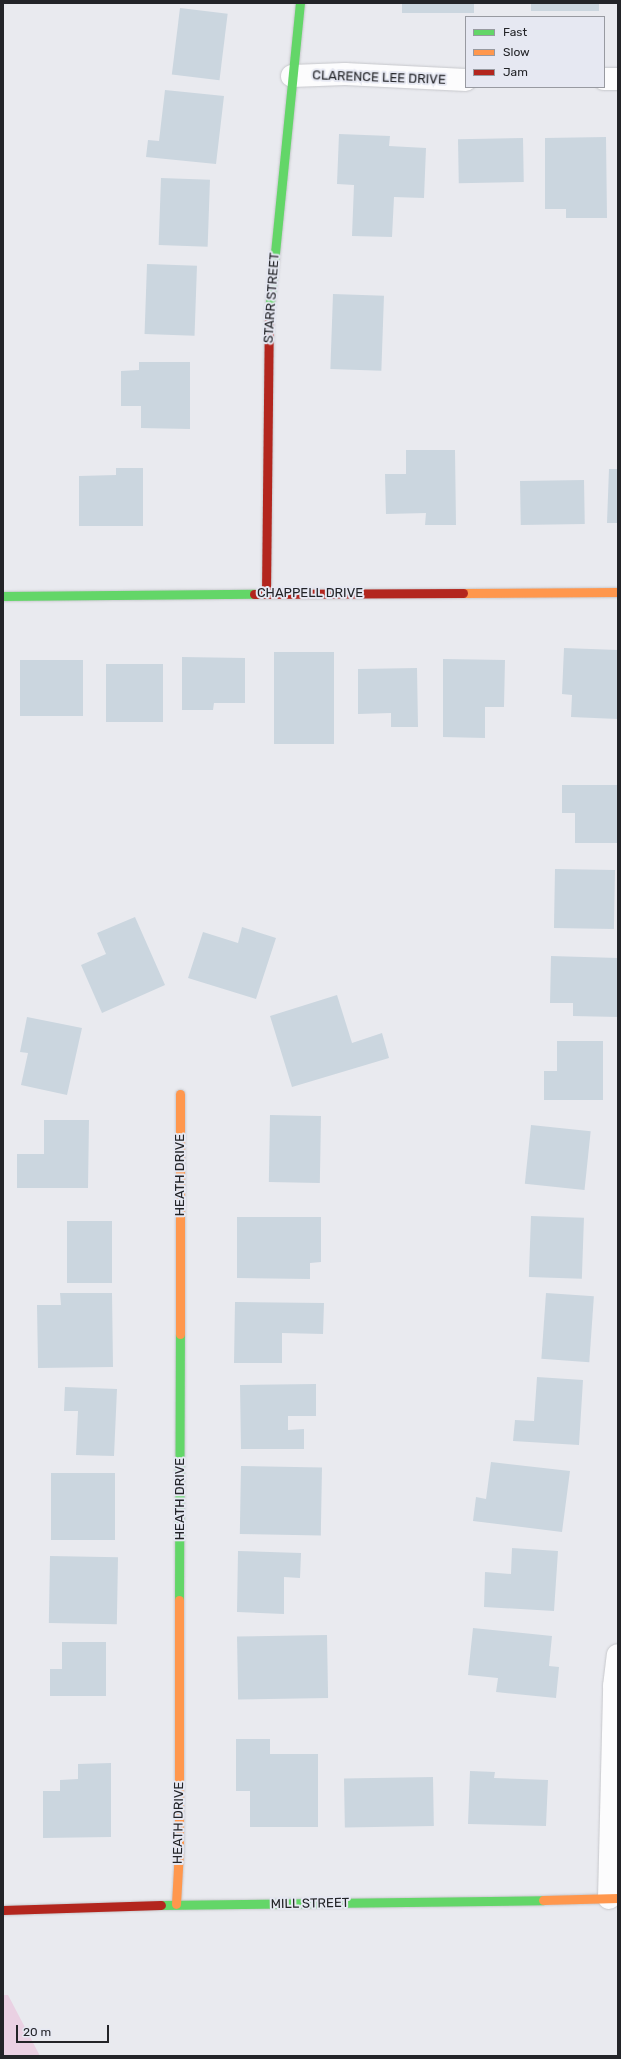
<!DOCTYPE html>
<style>
body{margin:0}
#map{position:relative;width:621px;height:2059px;overflow:hidden;background:#e9eaef;font-family:Rubik,sans-serif}
div>[style]{position:absolute}
.green>*{inset:0;background:#ead1e3}
.building>*{inset:0;background:#cbd6df;transform-origin:0 0}
.roads{filter:drop-shadow(0 0 1px #c6c7cb) drop-shadow(0 0 1px #c6c7cb)}
.street>*{height:22px;margin:-11px;padding:0 11px;transform-origin:11px;border-radius:11px;background:#fcfcfd}
.fast>*{height:9px;margin:-4.5px;padding:0 4.5px;transform-origin:4.5px;border-radius:4.5px;background:#63d668}
.slow>*{height:9px;margin:-4.5px;padding:0 4.5px;transform-origin:4.5px;border-radius:4.5px;background:#ff974d}
.jam>*{height:9px;margin:-4.5px;padding:0 4.5px;transform-origin:4.5px;border-radius:4.5px;background:#b3261e}
span{translate:-50% -50%;white-space:nowrap;text-align:center;line-height:1.15;-webkit-text-stroke:4px #e6e8f2;paint-order:stroke}
.street-label{font-size:13px;color:#232428}
.frame{position:absolute;inset:0;border:4px solid #232428;pointer-events:none}
.legend{position:absolute;left:465px;top:16px;width:140px;height:72px;box-sizing:border-box;background:#e6e8f2;border:1px solid #989aa1;margin:0;padding:5px 7px;list-style:none;font-size:12px;color:#232428}
.legend li{display:flex;align-items:center;gap:8px;height:20px}
.legend b{width:20px;border:1px solid #989aa1}
.scale{position:absolute;left:16px;top:2025px;width:93px;height:18px;box-sizing:border-box;border:2px solid #232428;border-top:0;padding-left:5px;font-size:12px;line-height:14px;white-space:nowrap;color:#232428;-webkit-text-stroke:3px #e6e8f2;paint-order:stroke}
</style>
<div id="map">
<div class="green">
<i style="clip-path:polygon(3px 1995px,8px 1995px,40px 2056px,3px 2056px)"></i>
</div>
<div class="building">
<i style="left:402px;top:3px;width:72px;height:10px"></i>
<i style="left:531px;top:3px;width:68px;height:8px"></i>
<i style="left:180px;top:8px;width:48px;height:67px;rotate:7deg"></i>
<i style="clip-path:polygon(165px 90px,224px 96px,216px 164px,146px 157px,148px 140px,159px 141px)"></i>
<i style="clip-path:polygon(339px 134px,390px 136px,389px 146px,426px 148px,424px 198px,394px 197px,392px 237px,352px 236px,354px 185px,337px 184px)"></i>
<i style="clip-path:polygon(606px 137px,607px 218px,566px 218px,566px 209px,545px 209px,545px 138px)"></i>
<i style="left:523px;top:138px;width:44px;height:65px;rotate:89deg"></i>
<i style="left:161px;top:178px;width:49px;height:67px;rotate:2deg"></i>
<i style="left:147px;top:264px;width:50px;height:70px;rotate:2deg"></i>
<i style="left:333px;top:294px;width:51px;height:75px;rotate:2deg"></i>
<i style="clip-path:polygon(139px 362px,190px 362px,190px 429px,141px 428px,141px 406px,121px 406px,121px 371px,139px 370px)"></i>
<i style="clip-path:polygon(406px 450px,455px 450px,456px 525px,425px 525px,426px 513px,386px 514px,385px 474px,406px 474px)"></i>
<i style="clip-path:polygon(116px 468px,143px 468px,143px 526px,79px 526px,79px 476px,116px 475px)"></i>
<i style="clip-path:polygon(609px 469px,618px 469px,618px 523px,607px 523px)"></i>
<i style="left:584px;top:480px;width:44px;height:64px;rotate:89deg"></i>
<i style="clip-path:polygon(564px 648px,618px 650px,618px 719px,571px 717px,572px 695px,562px 694px)"></i>
<i style="left:274px;top:652px;width:60px;height:92px"></i>
<i style="clip-path:polygon(182px 657px,245px 658px,245px 703px,214px 703px,213px 710px,182px 710px)"></i>
<i style="clip-path:polygon(443px 659px,505px 660px,504px 707px,485px 707px,485px 738px,443px 737px)"></i>
<i style="left:20px;top:660px;width:63px;height:56px"></i>
<i style="left:106px;top:664px;width:57px;height:58px"></i>
<i style="clip-path:polygon(417px 668px,418px 727px,391px 727px,391px 713px,358px 714px,358px 669px)"></i>
<i style="clip-path:polygon(562px 785px,618px 785px,618px 843px,575px 843px,575px 813px,562px 813px)"></i>
<i style="left:555px;top:869px;width:60px;height:59px;rotate:1deg"></i>
<i style="clip-path:polygon(135px 917px,165px 985px,102px 1013px,81px 965px,106px 954px,97px 933px)"></i>
<i style="clip-path:polygon(242px 927px,276px 938px,256px 999px,188px 978px,203px 932px,238px 943px)"></i>
<i style="clip-path:polygon(551px 956px,618px 958px,618px 1017px,573px 1016px,573px 1003px,550px 1003px)"></i>
<i style="clip-path:polygon(337px 995px,352px 1043px,382px 1033px,389px 1058px,292px 1087px,270px 1016px)"></i>
<i style="clip-path:polygon(27px 1017px,82px 1028px,67px 1095px,21px 1085px,28px 1053px,20px 1052px)"></i>
<i style="clip-path:polygon(557px 1041px,603px 1041px,603px 1100px,544px 1100px,544px 1071px,557px 1071px)"></i>
<i style="left:270px;top:1115px;width:51px;height:67px;rotate:1deg"></i>
<i style="clip-path:polygon(44px 1120px,89px 1120px,88px 1188px,17px 1188px,17px 1154px,44px 1154px)"></i>
<i style="left:531px;top:1125px;width:60px;height:59px;rotate:6deg"></i>
<i style="left:531px;top:1216px;width:53px;height:61px;rotate:2deg"></i>
<i style="clip-path:polygon(237px 1217px,321px 1217px,321px 1262px,310px 1263px,310px 1279px,237px 1278px)"></i>
<i style="left:67px;top:1221px;width:45px;height:62px"></i>
<i style="clip-path:polygon(60px 1293px,112px 1293px,113px 1367px,38px 1368px,37px 1305px,61px 1305px)"></i>
<i style="left:546px;top:1293px;width:48px;height:66px;rotate:4deg"></i>
<i style="clip-path:polygon(235px 1302px,324px 1303px,323px 1334px,282px 1333px,282px 1363px,234px 1363px)"></i>
<i style="clip-path:polygon(537px 1377px,583px 1380px,579px 1445px,513px 1441px,515px 1420px,534px 1421px)"></i>
<i style="clip-path:polygon(316px 1384px,316px 1416px,288px 1416px,288px 1430px,304px 1429px,304px 1449px,241px 1449px,240px 1385px)"></i>
<i style="clip-path:polygon(65px 1387px,117px 1389px,114px 1456px,76px 1455px,78px 1411px,64px 1411px)"></i>
<i style="clip-path:polygon(491px 1462px,570px 1471px,562px 1532px,473px 1521px,476px 1497px,486px 1499px)"></i>
<i style="left:241px;top:1466px;width:81px;height:68px;rotate:1deg"></i>
<i style="left:51px;top:1473px;width:64px;height:67px"></i>
<i style="clip-path:polygon(512px 1548px,558px 1551px,554px 1611px,484px 1607px,485px 1572px,511px 1574px)"></i>
<i style="clip-path:polygon(238px 1551px,301px 1553px,300px 1578px,284px 1577px,284px 1614px,237px 1612px)"></i>
<i style="left:50px;top:1556px;width:68px;height:67px;rotate:1deg"></i>
<i style="clip-path:polygon(473px 1628px,552px 1636px,549px 1666px,559px 1667px,556px 1698px,496px 1692px,498px 1678px,468px 1675px)"></i>
<i style="left:327px;top:1635px;width:63px;height:90px;rotate:89deg"></i>
<i style="clip-path:polygon(62px 1642px,106px 1642px,106px 1696px,50px 1696px,50px 1669px,62px 1669px)"></i>
<i style="clip-path:polygon(236px 1739px,270px 1739px,270px 1754px,318px 1754px,318px 1827px,250px 1827px,250px 1791px,236px 1791px)"></i>
<i style="clip-path:polygon(111px 1763px,111px 1837px,43px 1838px,43px 1791px,60px 1791px,60px 1780px,78px 1779px,78px 1764px)"></i>
<i style="clip-path:polygon(470px 1771px,495px 1772px,494px 1778px,548px 1780px,546px 1826px,468px 1824px)"></i>
<i style="left:433px;top:1777px;width:49px;height:89px;rotate:89deg"></i>
</div>
<div class="roads">
<div class="street">
<i style="left:292px;top:76px;width:53px;rotate:-2.2deg"></i>
<i style="left:345px;top:74px;width:121px;rotate:2.8deg"></i>
<i style="left:604px;top:79px;width:14px"></i>
<i style="left:609px;top:1898px;width:212px;rotate:-88.6deg"></i>
<i style="left:614px;top:1686px;width:31px;rotate:-83deg"></i>
</div>
<div class="fast">
<i style="left:269px;top:313px;width:312px;rotate:-84.3deg"></i>
<i style="left:3px;top:596px;width:251px;rotate:-0.5deg"></i>
<i style="left:179px;top:1600px;width:266px;rotate:-89.8deg"></i>
<i style="left:161px;top:1905px;width:382px;rotate:-0.7deg"></i>
</div>
<div class="slow">
<i style="left:463px;top:593px;width:155px;rotate:-0.4deg"></i>
<i style="left:180px;top:1334px;width:240px;rotate:-90deg"></i>
<i style="left:543px;top:1900px;width:75px;rotate:-1.5deg"></i>
<i style="left:176px;top:1904px;width:53px;rotate:-86.8deg"></i>
<i style="left:179px;top:1851px;width:251px;rotate:-90deg"></i>
</div>
<div class="jam">
<i style="left:266px;top:593px;width:280px;rotate:-89.4deg"></i>
<i style="left:254px;top:594px;width:209px;rotate:-0.3deg"></i>
<i style="left:3px;top:1910px;width:158px;rotate:-1.8deg"></i>
</div>
</div>
<div class="street-label">
<span style="left:379px;top:78px;rotate:2deg">CLARENCE LEE DRIVE</span>
<span style="left:272px;top:298px;rotate:-86deg">STARR STREET</span>
<span style="left:310px;top:593px">CHAPPELL DRIVE</span>
<span style="left:180px;top:1175px;rotate:-90deg">HEATH DRIVE</span>
<span style="left:180px;top:1499px;rotate:-90deg">HEATH DRIVE</span>
<span style="left:179px;top:1823px;rotate:-89deg">HEATH DRIVE</span>
<span style="left:310px;top:1904px;rotate:-1deg">MILL STREET</span>
</div>
<div class="frame"></div>
<ul class="legend">
<li><b style="height:5px;background:#63d668"></b>Fast</li>
<li><b style="height:5px;background:#ff974d"></b>Slow</li>
<li><b style="height:5px;background:#b3261e"></b>Jam</li>
</ul>
<div class="scale">20 m</div>
</div>
